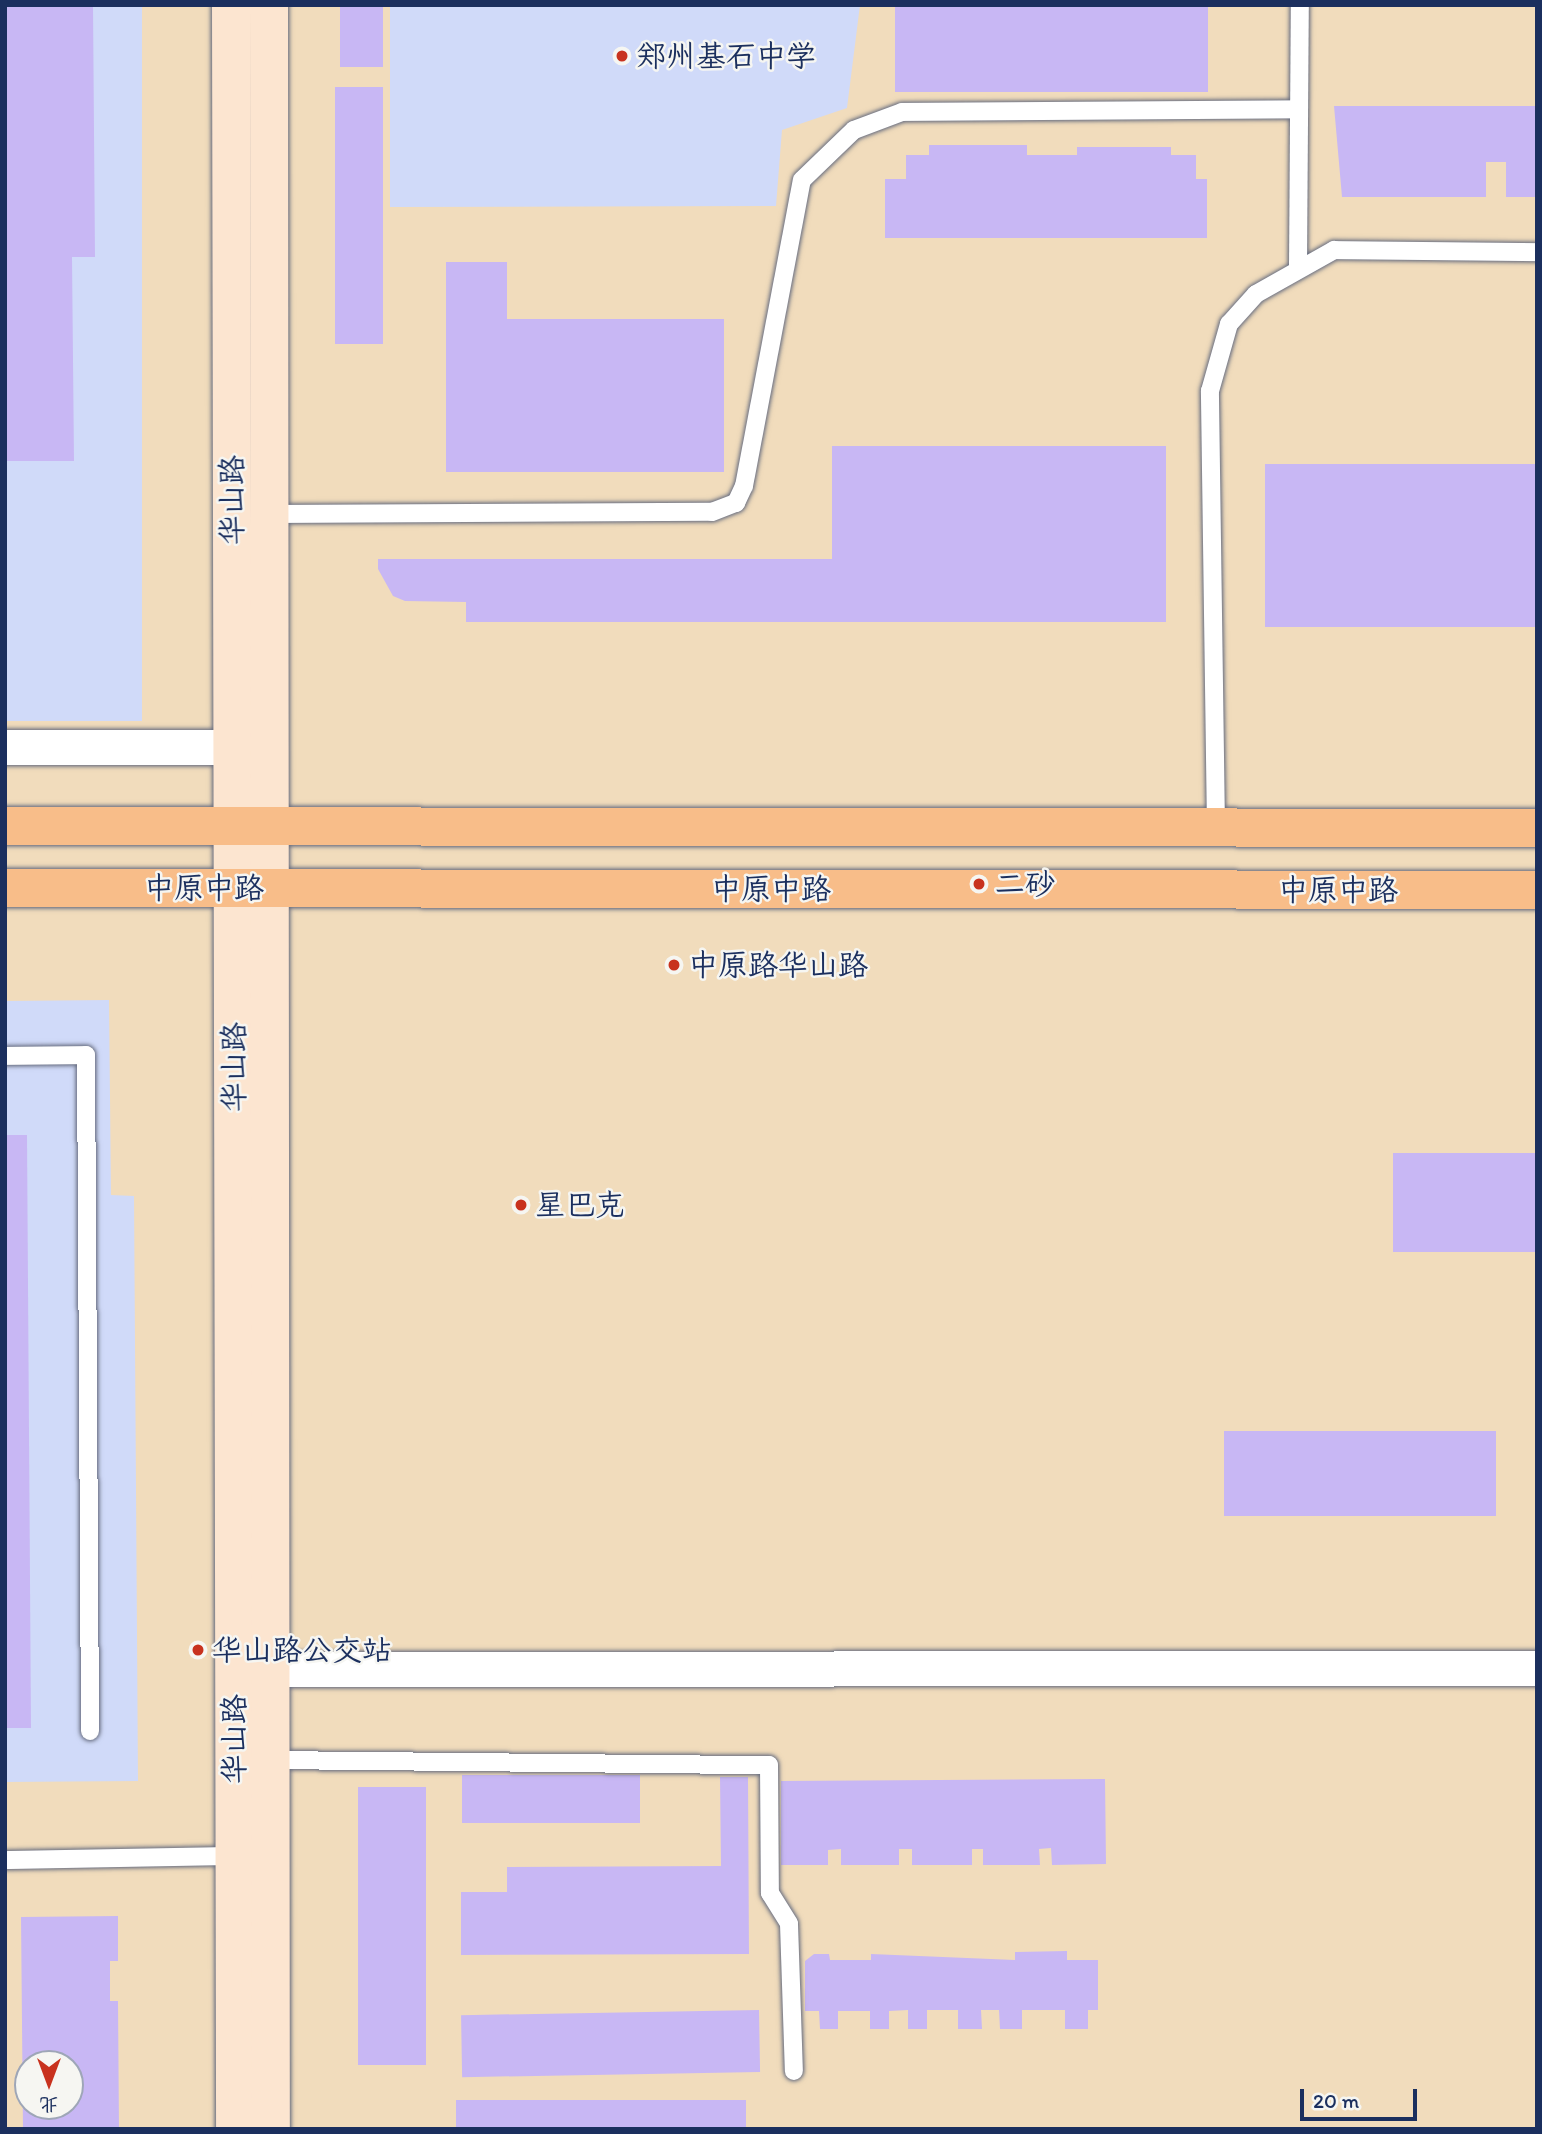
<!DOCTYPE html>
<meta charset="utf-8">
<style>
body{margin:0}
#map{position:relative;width:1542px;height:2134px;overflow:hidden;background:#f1dcbc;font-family:Itim,"LXGW WenKai TC",sans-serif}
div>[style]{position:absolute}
.built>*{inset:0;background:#d0daf9;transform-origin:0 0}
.building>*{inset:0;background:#c8b7f4;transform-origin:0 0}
.roads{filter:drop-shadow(0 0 2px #666c7f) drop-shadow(0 0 2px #666c7f)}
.lane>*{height:18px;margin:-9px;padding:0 9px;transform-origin:9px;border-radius:9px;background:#fff}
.street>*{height:35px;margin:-17.5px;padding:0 17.5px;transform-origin:17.5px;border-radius:17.5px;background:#fff}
.secondary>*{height:38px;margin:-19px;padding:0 19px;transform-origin:19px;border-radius:19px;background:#fce5d0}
.primary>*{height:38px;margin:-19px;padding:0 19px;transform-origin:19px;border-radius:19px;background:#f8bd89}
.dots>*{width:19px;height:19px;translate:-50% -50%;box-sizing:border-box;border:4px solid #f6f6f2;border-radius:50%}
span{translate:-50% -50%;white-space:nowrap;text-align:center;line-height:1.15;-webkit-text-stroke:5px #f6f6f2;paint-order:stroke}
.poi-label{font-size:30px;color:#1b2f5e}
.left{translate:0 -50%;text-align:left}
.street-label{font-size:30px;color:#1b2f5e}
.frame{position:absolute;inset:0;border:7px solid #1b2f5e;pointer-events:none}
.north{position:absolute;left:14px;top:2050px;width:70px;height:70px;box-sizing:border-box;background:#f6f6f2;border:2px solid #9ea6b7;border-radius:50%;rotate:180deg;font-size:19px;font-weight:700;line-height:28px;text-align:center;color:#1b2f5e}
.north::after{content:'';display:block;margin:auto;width:24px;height:32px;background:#c8321e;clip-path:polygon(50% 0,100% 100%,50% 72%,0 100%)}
.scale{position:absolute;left:1300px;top:2089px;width:117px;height:32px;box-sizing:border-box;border:4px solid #1b2f5e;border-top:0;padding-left:9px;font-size:21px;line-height:24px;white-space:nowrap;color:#1b2f5e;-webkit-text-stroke:5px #f6f6f2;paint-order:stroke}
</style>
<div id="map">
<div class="built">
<i style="left:5px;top:5px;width:137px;height:716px"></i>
<i style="clip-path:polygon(390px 5px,860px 5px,847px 108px,782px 130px,776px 206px,390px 207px)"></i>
<i style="clip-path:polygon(109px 1000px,111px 1195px,134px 1196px,138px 1781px,5px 1782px,5px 1001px)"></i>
</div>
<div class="building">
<i style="clip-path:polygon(5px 5px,93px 5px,95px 257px,72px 257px,74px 461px,5px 461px)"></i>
<i style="left:340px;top:5px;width:43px;height:62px"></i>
<i style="left:895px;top:5px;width:313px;height:87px"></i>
<i style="left:335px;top:87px;width:48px;height:257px"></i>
<i style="clip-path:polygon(1334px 106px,1537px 106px,1537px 197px,1506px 197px,1506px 162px,1486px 162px,1486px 197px,1342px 197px)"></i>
<i style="clip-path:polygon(929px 145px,1027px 145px,1027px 155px,1077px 155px,1077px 147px,1171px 147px,1171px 155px,1196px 155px,1196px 179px,1207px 179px,1207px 238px,885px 238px,885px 179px,906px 179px,906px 155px,929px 155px)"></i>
<i style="clip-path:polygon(446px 262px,507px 262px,507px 319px,724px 319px,724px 472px,446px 472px)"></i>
<i style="clip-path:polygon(832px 446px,1166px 446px,1166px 622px,466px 622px,466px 602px,405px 601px,393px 596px,378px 569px,378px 559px,832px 559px)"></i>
<i style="left:1265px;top:464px;width:272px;height:163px"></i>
<i style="clip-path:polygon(5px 1135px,27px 1135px,31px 1728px,5px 1728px)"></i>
<i style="left:1537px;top:1153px;width:99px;height:144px;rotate:90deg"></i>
<i style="left:1496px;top:1431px;width:85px;height:272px;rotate:90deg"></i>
<i style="left:640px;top:1775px;width:48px;height:178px;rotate:90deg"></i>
<i style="clip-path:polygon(720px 1777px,748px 1777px,749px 1954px,461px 1955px,461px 1892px,507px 1892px,507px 1867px,721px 1866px)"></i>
<i style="clip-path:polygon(1105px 1779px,1106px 1864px,1052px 1865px,1051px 1848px,1039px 1849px,1040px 1865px,983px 1865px,983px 1849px,972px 1849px,972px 1865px,912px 1865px,912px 1849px,899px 1849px,899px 1865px,841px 1865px,841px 1849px,828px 1850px,828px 1865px,781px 1865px,781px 1781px)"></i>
<i style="left:426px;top:1787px;width:278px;height:68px;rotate:90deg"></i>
<i style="clip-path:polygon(evenodd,118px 1916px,118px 1961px,110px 1961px,110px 2001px,118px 2001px,119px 2129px,23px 2129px,21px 1917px,118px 1916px,28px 2064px,70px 2064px,70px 2106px,28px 2106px,28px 2064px)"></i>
<i style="clip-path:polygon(1067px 1951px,1067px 1960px,1098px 1960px,1098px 2010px,1088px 2010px,1088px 2029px,1065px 2029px,1065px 2010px,1022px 2010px,1022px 2029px,1000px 2029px,999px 2010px,981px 2010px,982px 2029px,958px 2029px,958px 2010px,927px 2010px,927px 2029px,908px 2029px,908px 2010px,889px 2011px,889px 2029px,870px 2029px,870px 2011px,838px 2011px,838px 2029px,820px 2029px,819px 2011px,805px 2011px,805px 1961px,814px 1954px,829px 1954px,830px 1960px,871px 1960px,871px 1954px,1015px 1960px,1015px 1952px)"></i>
<i style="left:759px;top:2010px;width:62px;height:298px;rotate:89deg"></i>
<i style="left:456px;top:2100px;width:290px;height:29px"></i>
</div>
<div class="roads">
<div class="lane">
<i style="left:1298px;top:266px;width:261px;rotate:-89.6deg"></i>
<i style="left:269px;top:514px;width:443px;rotate:-0.3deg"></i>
<i style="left:712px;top:512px;width:26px;rotate:-21deg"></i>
<i style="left:736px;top:503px;width:19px;rotate:-65deg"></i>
<i style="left:744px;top:486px;width:311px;rotate:-79.3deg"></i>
<i style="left:802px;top:180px;width:72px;rotate:-43.9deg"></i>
<i style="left:854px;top:130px;width:51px;rotate:-20.6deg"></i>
<i style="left:902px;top:112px;width:397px;rotate:-0.4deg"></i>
<i style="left:1216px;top:828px;width:437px;rotate:-90.8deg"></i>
<i style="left:1210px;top:391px;width:70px;rotate:-74.2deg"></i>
<i style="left:1229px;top:324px;width:40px;rotate:-48deg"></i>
<i style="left:1256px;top:294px;width:90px;rotate:-29.4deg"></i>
<i style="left:1334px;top:250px;width:203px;rotate:0.6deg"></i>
<i style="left:5px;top:1056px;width:81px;rotate:-0.7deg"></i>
<i style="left:86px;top:1055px;width:676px;rotate:89.66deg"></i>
<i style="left:270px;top:1760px;width:499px;rotate:0.6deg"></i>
<i style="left:769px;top:1765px;width:128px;rotate:89.6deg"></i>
<i style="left:770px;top:1893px;width:36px;rotate:58deg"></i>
<i style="left:789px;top:1924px;width:147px;rotate:88.1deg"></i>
<i style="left:5px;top:1860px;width:229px;rotate:-1deg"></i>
</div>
<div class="street">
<i style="left:5px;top:747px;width:228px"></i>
<i style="left:270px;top:1669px;width:1267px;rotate:-0.05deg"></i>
</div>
<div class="secondary">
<i style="left:231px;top:5px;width:2124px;rotate:89.89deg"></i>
<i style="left:269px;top:5px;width:2124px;rotate:89.95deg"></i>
</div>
<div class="primary">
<i style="left:5px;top:826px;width:1532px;rotate:0.07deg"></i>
<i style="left:5px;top:888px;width:1532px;rotate:0.07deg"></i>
</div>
</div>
<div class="dots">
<i style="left:622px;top:56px;background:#c8321e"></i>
<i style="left:979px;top:884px;background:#c8321e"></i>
<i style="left:674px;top:965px;background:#c8321e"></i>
<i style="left:521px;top:1205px;background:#c8321e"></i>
<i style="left:198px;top:1650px;background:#c8321e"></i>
</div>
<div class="poi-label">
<span class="left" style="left:636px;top:56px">郑州基石中学</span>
<span class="left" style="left:995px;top:884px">二砂</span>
<span class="left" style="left:688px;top:965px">中原路华山路</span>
<span class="left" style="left:535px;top:1205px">星巴克</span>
<span class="left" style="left:212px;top:1650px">华山路公交站</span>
</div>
<div class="street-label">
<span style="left:232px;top:500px;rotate:-90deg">华山路</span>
<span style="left:204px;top:888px">中原中路</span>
<span style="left:771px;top:889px">中原中路</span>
<span style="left:1338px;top:890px">中原中路</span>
<span style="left:234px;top:1067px;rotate:-90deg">华山路</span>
<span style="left:234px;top:1739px;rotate:-90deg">华山路</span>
</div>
<div class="frame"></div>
<div class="north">北</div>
<div class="scale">20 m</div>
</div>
